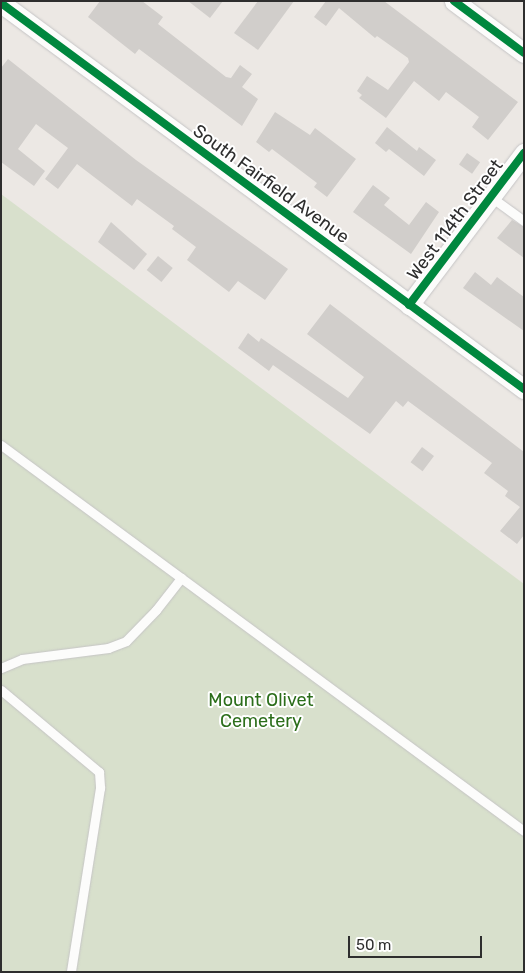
<!DOCTYPE html>
<style>
body{margin:0}
#map{position:relative;width:525px;height:973px;overflow:hidden;background:#ece8e4;font-family:Rubik,sans-serif}
div>[style]{position:absolute}
.cemetery>*{inset:0;background:#d8e0cc}
.building>*{inset:0;background:#d1cecb;transform-origin:0 0}
.roads{filter:drop-shadow(0 0 1px #c5c4c5) drop-shadow(0 0 1px #c5c4c5)}
.service>*{height:9px;margin:-4.5px;padding:0 4.5px;transform-origin:4.5px;border-radius:4.5px;background:#fcfcfb}
.minor>*{height:19px;margin:-9.5px;padding:0 9.5px;transform-origin:9.5px;border-radius:9.5px;background:#fcfcfb}
.cycleway>*{height:8px;margin:-4px;padding:0 4px;transform-origin:4px;border-radius:4px;background:#00873e}
span{translate:-50% -50%;white-space:nowrap;text-align:center;line-height:1.15;-webkit-text-stroke:4px #fff;paint-order:stroke}
.street-label{font-size:18px;color:#2e2e2e}
.park-label{font-size:18px;color:#2c6e1b}
.frame{position:absolute;inset:0;border:2px solid #2e2e2e;pointer-events:none}
.scale{position:absolute;left:348px;top:936px;width:134px;height:22px;box-sizing:border-box;border:2px solid #2e2e2e;border-top:0;padding-left:6px;font-size:15px;line-height:18px;white-space:nowrap;color:#2e2e2e;-webkit-text-stroke:4px #fff;paint-order:stroke}
</style>
<div id="map">
<div class="cemetery">
<i style="clip-path:polygon(1px 194px,524px 584px,524px 972px,1px 972px)"></i>
</div>
<div class="building">
<i style="clip-path:polygon(100px 1px,142px 1px,163px 17px,158px 24px,226px 77px,231px 78px,240px 65px,252px 74px,242px 87px,258px 99px,242px 126px,139px 49px,135px 54px,88px 17px)"></i>
<i style="clip-path:polygon(188px 1px,223px 1px,210px 18px)"></i>
<i style="clip-path:polygon(258px 1px,294px 1px,258px 50px,234px 33px)"></i>
<i style="clip-path:polygon(326px 1px,384px 1px,518px 102px,488px 140px,472px 127px,479px 117px,446px 92px,439px 101px,414px 81px,386px 118px,359px 98px,362px 95px,357px 91px,367px 76px,388px 90px,409px 62px,408px 58px,377px 36px,375px 38px,339px 8px,326px 26px,314px 17px)"></i>
<i style="clip-path:polygon(8px 59px,136px 160px,288px 269px,265px 300px,238px 281px,229px 292px,187px 260px,196px 247px,172px 229px,174px 226px,137px 199px,132px 206px,77px 164px,58px 189px,45px 179px,68px 148px,36px 124px,18px 149px,45px 171px,34px 186px,1px 162px,1px 68px)"></i>
<i style="clip-path:polygon(275px 112px,310px 135px,315px 128px,356px 159px,327px 197px,314px 187px,317px 183px,272px 149px,269px 152px,256px 142px)"></i>
<i style="clip-path:polygon(387px 127px,417px 151px,419px 147px,436px 160px,424px 176px,389px 149px,386px 152px,375px 143px)"></i>
<i style="left:467px;top:153px;width:16px;height:14px;rotate:35deg"></i>
<i style="clip-path:polygon(373px 185px,390px 198px,384px 205px,409px 225px,426px 202px,439px 212px,411px 254px,353px 212px)"></i>
<i style="clip-path:polygon(512px 220px,524px 227px,524px 258px,497px 238px)"></i>
<i style="clip-path:polygon(111px 222px,147px 254px,134px 270px,98px 242px)"></i>
<i style="left:158px;top:256px;width:19px;height:18px;rotate:39deg"></i>
<i style="clip-path:polygon(475px 272px,491px 285px,497px 277px,524px 297px,524px 331px,463px 288px)"></i>
<i style="clip-path:polygon(330px 304px,524px 452px,524px 535px,517px 544px,500px 531px,520px 507px,505px 496px,508px 491px,484px 473px,492px 463px,408px 401px,403px 407px,396px 401px,370px 434px,273px 365px,269px 371px,238px 348px,248px 333px,259px 342px,261px 338px,348px 398px,364px 377px,307px 334px)"></i>
<i style="left:422px;top:447px;width:15px;height:19px;rotate:37deg"></i>
</div>
<div class="roads">
<div class="service">
<i style="left:491px;top:197px;width:41px;rotate:36deg"></i>
<i style="left:1px;top:445px;width:650px;rotate:36.43deg"></i>
<i style="left:1px;top:668px;width:23px;rotate:-23deg"></i>
<i style="left:22px;top:659px;width:87px;rotate:-7.3deg"></i>
<i style="left:108px;top:648px;width:19px;rotate:-21deg"></i>
<i style="left:126px;top:641px;width:43px;rotate:-45.9deg"></i>
<i style="left:156px;top:610px;width:41px;rotate:-52deg"></i>
<i style="left:1px;top:690px;width:128px;rotate:39.9deg"></i>
<i style="left:99px;top:772px;width:16px;rotate:86deg"></i>
<i style="left:100px;top:788px;width:186px;rotate:99deg"></i>
</div>
<div class="minor">
<i style="left:454px;top:1px;width:87px;rotate:36.6deg"></i>
<i style="left:1px;top:3px;width:650px;rotate:36.43deg"></i>
<i style="left:409px;top:305px;width:191px;rotate:-52.9deg"></i>
</div>
</div>
<div class="cycleway">
<i style="left:454px;top:1px;width:87px;rotate:36.6deg"></i>
<i style="left:1px;top:3px;width:650px;rotate:36.43deg"></i>
<i style="left:409px;top:305px;width:191px;rotate:-52.9deg"></i>
</div>
<div class="street-label">
<span style="left:271px;top:184px;rotate:36deg">South Fairfield Avenue</span>
<span style="left:455px;top:220px;rotate:-53deg">West 114th Street</span>
</div>
<div class="park-label">
<span style="left:261px;top:711px">Mount Olivet<br>Cemetery</span>
</div>
<div class="frame"></div>
<div class="scale">50 m</div>
</div>
